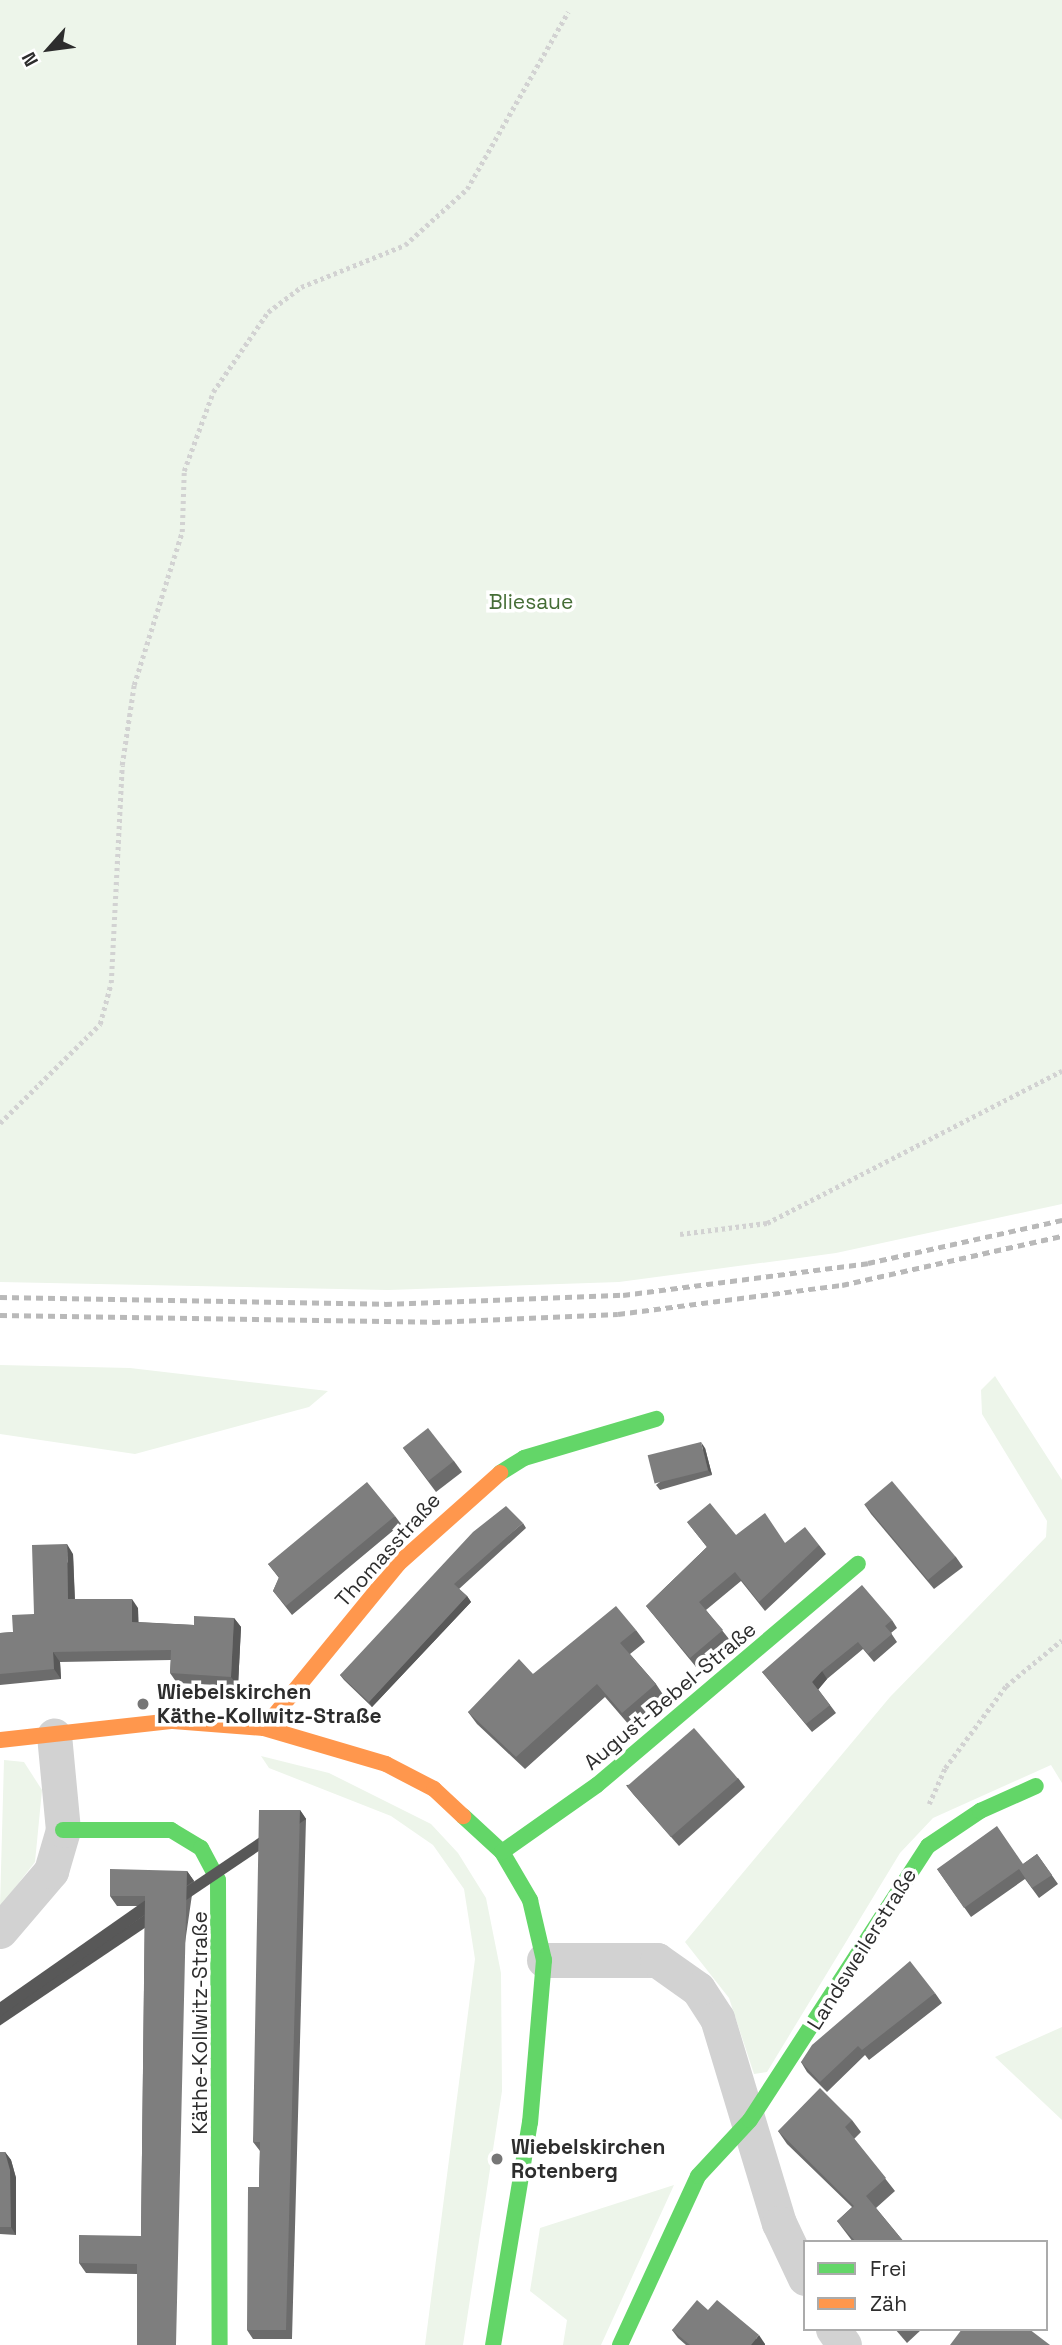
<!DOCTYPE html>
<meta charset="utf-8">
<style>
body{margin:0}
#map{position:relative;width:1062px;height:2345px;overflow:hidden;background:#fff;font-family:"Space Grotesk",sans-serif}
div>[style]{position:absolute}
.green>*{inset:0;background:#edf5ea}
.path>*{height:4.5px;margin-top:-2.25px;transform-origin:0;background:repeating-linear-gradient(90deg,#d2d2d2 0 3.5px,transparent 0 7px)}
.street>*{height:35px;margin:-17.5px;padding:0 17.5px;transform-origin:17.5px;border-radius:17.5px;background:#d2d2d2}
.fast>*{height:16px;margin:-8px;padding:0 8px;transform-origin:8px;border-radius:8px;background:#63d668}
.slow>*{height:16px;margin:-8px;padding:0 8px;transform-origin:8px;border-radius:8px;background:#ff974d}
.rail>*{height:5px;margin-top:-2.5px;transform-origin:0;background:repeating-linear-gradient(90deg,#b9b9b9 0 7px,transparent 0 12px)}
.wall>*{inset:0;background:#6c6c6c}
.shaded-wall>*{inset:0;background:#585858;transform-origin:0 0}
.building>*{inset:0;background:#7e7e7e;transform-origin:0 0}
.dots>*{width:19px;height:19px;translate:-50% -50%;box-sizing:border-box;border:4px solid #fff;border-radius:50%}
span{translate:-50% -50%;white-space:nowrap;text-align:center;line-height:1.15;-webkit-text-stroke:7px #fff;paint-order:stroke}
.park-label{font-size:21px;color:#456d36}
.street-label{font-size:21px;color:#2d2d2d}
.poi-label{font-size:21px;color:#2d2d2d;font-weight:700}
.left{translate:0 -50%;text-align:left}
.legend{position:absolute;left:803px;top:2240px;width:245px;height:91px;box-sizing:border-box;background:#fff;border:2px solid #ababab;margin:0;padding:9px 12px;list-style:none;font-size:21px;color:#2d2d2d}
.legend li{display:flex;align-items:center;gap:14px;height:35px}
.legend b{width:35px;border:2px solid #ababab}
.north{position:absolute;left:14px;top:14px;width:70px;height:70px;-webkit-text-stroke:5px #fff;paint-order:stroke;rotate:242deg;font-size:19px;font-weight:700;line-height:28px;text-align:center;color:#2d2d2d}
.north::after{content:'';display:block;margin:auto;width:24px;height:32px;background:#2d2d2d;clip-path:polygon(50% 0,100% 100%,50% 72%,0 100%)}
</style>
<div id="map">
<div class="green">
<i style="clip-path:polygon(0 0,1062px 0,1062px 1204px,836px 1253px,619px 1282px,388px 1290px,0 1282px)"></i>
<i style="clip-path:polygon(0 1365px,130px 1368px,328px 1391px,309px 1407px,135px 1454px,0 1434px)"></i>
<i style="clip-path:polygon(995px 1376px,1062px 1480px,1062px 1783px,1051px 1765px,933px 1818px,900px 1853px,767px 2072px,754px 2074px,729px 1998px,685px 1942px,890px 1697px,1046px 1537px,1047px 1521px,982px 1414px,981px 1390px)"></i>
<i style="clip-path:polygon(261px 1756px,329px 1773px,431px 1824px,458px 1853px,486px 1898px,501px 1973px,502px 2091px,463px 2345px,425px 2345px,475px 1959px,464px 1889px,433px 1845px,391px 1816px,269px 1768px)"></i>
<i style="clip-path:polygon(4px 1760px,24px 1762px,42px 1790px,35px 1862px,0 1907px)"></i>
<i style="clip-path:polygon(1062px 2027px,1062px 2120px,995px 2057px)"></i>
<i style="clip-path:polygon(674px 2185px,601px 2345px,563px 2345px,567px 2320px,530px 2291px,540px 2228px)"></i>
</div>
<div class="path">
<i style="left:0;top:1123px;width:141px;rotate:-44.7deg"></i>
<i style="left:100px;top:1024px;width:42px;rotate:-75deg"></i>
<i style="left:111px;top:983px;width:218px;rotate:-87.1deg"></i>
<i style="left:122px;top:765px;width:81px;rotate:-81.5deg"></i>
<i style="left:134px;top:685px;width:160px;rotate:-72.6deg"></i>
<i style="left:182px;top:532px;width:61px;rotate:-88.1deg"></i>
<i style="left:184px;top:471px;width:84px;rotate:-69.8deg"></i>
<i style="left:213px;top:392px;width:97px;rotate:-55.5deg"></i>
<i style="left:268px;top:312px;width:41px;rotate:-37.1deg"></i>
<i style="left:301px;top:287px;width:112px;rotate:-22deg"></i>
<i style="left:405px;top:245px;width:84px;rotate:-42.1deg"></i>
<i style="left:467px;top:189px;width:204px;rotate:-60.3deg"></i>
<i style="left:680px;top:1234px;width:88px;rotate:-7.2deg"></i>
<i style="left:767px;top:1223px;width:332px;rotate:-27.3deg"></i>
<i style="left:929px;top:1804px;width:39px;rotate:-66deg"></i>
<i style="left:945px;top:1768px;width:102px;rotate:-53.4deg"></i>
<i style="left:1006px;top:1686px;width:72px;rotate:-39.4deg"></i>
</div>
<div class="street">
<i style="left:0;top:1931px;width:79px;rotate:-49.6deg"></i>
<i style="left:51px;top:1871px;width:43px;rotate:-73.7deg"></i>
<i style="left:63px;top:1830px;width:95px;rotate:-95.4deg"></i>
<i style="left:544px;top:1960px;width:113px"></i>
<i style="left:657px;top:1960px;width:50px;rotate:35.3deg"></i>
<i style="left:698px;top:1989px;width:35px;rotate:57deg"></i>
<i style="left:717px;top:2018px;width:214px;rotate:73.2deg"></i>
<i style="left:779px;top:2223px;width:61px;rotate:64.7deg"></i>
<i style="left:833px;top:2329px;width:19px;rotate:55deg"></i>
</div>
<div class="fast">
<i style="left:500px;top:1473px;width:28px;rotate:-32deg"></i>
<i style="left:524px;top:1458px;width:138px;rotate:-16.5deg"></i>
<i style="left:463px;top:1816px;width:53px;rotate:42.7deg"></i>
<i style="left:502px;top:1852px;width:56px;rotate:59.7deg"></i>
<i style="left:530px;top:1900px;width:62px;rotate:76.9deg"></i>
<i style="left:544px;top:1960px;width:163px;rotate:94.9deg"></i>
<i style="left:530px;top:2122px;width:226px;rotate:99.4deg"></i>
<i style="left:63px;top:1830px;width:108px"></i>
<i style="left:171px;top:1830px;width:35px;rotate:31deg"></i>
<i style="left:201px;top:1848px;width:36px;rotate:62deg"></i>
<i style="left:218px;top:1880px;width:465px;rotate:89.8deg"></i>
<i style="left:502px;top:1852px;width:116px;rotate:-35.2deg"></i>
<i style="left:597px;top:1785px;width:342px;rotate:-40.3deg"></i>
<i style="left:620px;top:2345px;width:186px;rotate:-65.2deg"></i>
<i style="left:698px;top:2176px;width:76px;rotate:-47.1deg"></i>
<i style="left:750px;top:2120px;width:327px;rotate:-57deg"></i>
<i style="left:928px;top:1846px;width:63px;rotate:-33.9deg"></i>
<i style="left:980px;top:1811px;width:61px;rotate:-24.1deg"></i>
</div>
<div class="slow">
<i style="left:264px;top:1728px;width:212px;rotate:-50.7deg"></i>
<i style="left:398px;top:1564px;width:137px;rotate:-41.7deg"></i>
<i style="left:0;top:1740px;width:174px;rotate:-6.3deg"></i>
<i style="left:173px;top:1721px;width:91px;rotate:4.4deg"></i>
<i style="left:264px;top:1728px;width:127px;rotate:16.4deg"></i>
<i style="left:386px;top:1764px;width:54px;rotate:27.5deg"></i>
<i style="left:434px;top:1789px;width:40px;rotate:43deg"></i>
</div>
<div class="rail">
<i style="left:0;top:1297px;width:385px;rotate:1deg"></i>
<i style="left:385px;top:1304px;width:238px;rotate:-2.2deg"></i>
<i style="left:623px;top:1295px;width:247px;rotate:-7.4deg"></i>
<i style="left:868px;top:1263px;width:199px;rotate:-12.5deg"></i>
<i style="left:0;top:1315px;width:433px;rotate:0.9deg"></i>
<i style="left:433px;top:1322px;width:185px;rotate:-2.5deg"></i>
<i style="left:618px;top:1314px;width:226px;rotate:-7.4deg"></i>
<i style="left:842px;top:1285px;width:225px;rotate:-12.6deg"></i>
</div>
<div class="wall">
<i style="clip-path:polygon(403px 1448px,454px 1461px,462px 1472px,436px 1492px)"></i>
<i style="clip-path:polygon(705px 1448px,712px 1475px,660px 1490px,656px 1485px)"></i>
<i style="clip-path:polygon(864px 1504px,956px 1557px,963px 1567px,934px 1589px,871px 1514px)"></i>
<i style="clip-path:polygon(395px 1516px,401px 1524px,292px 1615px,273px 1591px,279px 1578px,268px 1564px)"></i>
<i style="clip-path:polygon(687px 1522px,736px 1535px,785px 1543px,819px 1545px,826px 1554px,765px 1611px,741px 1581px,706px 1610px,729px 1639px,696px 1667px,646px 1606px,707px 1547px)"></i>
<i style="clip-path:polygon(523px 1523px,526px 1528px,459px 1589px,467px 1596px,471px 1602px,372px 1707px,344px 1680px,340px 1675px)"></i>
<i style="clip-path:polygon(73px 1554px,75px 1599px,138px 1608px,138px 1622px,194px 1625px,234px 1618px,241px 1627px,238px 1686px,177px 1683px,170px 1673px,171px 1660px,60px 1662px,61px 1679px,0 1685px,0 1633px,13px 1632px,34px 1614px)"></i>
<i style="clip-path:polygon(892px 1620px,897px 1628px,891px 1633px,897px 1642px,874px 1662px,863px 1649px,827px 1679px,818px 1689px,836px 1713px,812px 1732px,762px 1672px)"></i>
<i style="clip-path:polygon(636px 1630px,645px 1642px,630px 1654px,656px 1684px,664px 1696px,630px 1726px,605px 1697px,525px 1769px,477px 1724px,468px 1712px,533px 1674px)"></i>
<i style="clip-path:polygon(738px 1778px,745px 1787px,679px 1846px,633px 1794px,626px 1785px)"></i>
<i style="clip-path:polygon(300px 1810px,306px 1819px,292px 2339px,253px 2339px,247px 2330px,259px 2187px,260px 2151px,253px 2142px)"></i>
<i style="clip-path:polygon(1037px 1854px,1058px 1884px,1039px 1898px,1025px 1879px,971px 1917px,937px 1869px,1023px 1864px)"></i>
<i style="clip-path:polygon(187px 1871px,194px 1881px,137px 2274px,86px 2273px,79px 2263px,141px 2236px,145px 1906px,117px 1906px,110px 1896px)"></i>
<i style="clip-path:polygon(935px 1993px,942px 2003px,869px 2060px,865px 2055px,827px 2092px,807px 2072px,801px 2062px)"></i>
<i style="clip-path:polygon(852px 2120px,861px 2132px,854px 2139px,895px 2191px,876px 2208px,904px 2242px,853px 2242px,837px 2221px,852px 2207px,787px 2144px,778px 2131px)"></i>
<i style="clip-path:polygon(0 2152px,5px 2152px,11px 2160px,16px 2178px,16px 2235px,0 2234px)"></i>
<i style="clip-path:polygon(708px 2310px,765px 2344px,765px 2345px,686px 2345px,678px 2338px,672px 2330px)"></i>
<i style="clip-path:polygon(895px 2329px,922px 2329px,907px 2343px)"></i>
</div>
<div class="shaded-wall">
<i style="clip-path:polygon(701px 1442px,705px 1448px,712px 1475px,708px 1470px)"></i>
<i style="clip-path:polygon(67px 1544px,73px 1554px,75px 1609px,68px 1599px)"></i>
<i style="clip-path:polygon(467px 1596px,471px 1602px,372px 1707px,369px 1702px)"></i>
<i style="clip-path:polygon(132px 1599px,138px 1608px,139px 1632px,132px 1622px)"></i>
<i style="clip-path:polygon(234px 1618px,241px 1627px,238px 1686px,231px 1677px)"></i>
<i style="clip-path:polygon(53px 1652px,60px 1662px,61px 1679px,54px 1669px)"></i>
<i style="clip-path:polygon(822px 1671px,827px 1679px,818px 1690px,812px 1682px)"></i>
<i style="left:300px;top:1810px;width:11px;height:520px;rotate:56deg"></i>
<i style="left:187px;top:1871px;width:12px;height:474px;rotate:55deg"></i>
<i style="clip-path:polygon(5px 2152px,11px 2160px,16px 2178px,16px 2235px,11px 2227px)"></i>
<i style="clip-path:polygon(759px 2335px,765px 2344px,765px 2345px,751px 2345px)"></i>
</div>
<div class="building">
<i style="left:428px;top:1428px;width:42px;height:32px;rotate:52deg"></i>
<i style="left:701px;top:1442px;width:29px;height:55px;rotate:76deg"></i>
<i style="left:892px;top:1481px;width:99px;height:36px;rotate:50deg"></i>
<i style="clip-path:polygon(367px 1482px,395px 1516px,286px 1606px,273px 1591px,279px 1577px,268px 1564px)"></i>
<i style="clip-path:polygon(710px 1503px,736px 1535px,765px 1513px,785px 1543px,805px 1527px,819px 1545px,759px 1602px,735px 1572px,699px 1602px,723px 1630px,690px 1658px,646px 1606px,707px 1547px,687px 1522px)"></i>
<i style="clip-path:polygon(506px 1506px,523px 1523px,454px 1584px,467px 1596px,369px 1702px,340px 1675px,473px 1532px)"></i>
<i style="clip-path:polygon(67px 1544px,68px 1599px,132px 1599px,132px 1622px,194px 1625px,194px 1616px,234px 1618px,231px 1677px,170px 1673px,171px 1650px,53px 1652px,54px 1669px,0 1674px,0 1633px,13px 1632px,12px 1615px,34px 1614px,32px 1545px)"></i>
<i style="clip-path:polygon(862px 1585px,892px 1620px,885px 1626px,892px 1634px,868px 1654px,858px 1642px,822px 1671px,812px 1682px,830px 1705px,806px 1724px,762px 1672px)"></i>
<i style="clip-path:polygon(616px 1606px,636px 1630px,620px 1643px,656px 1684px,622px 1713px,597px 1684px,516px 1757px,468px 1712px,519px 1659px,533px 1674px)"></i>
<i style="left:694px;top:1728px;width:67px;height:89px;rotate:49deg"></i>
<i style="clip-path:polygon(259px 1810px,300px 1810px,286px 2330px,247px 2330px,248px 2187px,259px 2187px,260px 2142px,253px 2142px)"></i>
<i style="clip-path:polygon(997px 1826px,1023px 1864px,1037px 1854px,1052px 1875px,1032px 1888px,1019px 1869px,964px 1908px,937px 1869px)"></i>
<i style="clip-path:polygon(110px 1869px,187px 1871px,176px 2345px,137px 2345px,137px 2264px,79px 2263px,79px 2235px,141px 2236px,145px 1896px,110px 1896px)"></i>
<i style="clip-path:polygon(910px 1961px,935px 1993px,862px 2050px,858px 2046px,820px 2082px,801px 2062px,812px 2045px)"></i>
<i style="clip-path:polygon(820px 2088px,852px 2120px,845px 2127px,886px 2178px,866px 2196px,904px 2242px,856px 2242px,837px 2221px,854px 2206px,778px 2131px)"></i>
<i style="clip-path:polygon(0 2152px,5px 2152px,10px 2170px,11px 2227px,0 2227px)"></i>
<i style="clip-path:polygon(697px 2300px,708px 2310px,717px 2300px,759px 2335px,751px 2345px,690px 2345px,672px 2330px)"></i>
<i style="clip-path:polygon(962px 2329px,1029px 2329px,1050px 2345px,950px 2345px)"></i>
</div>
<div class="dots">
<i style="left:143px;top:1704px;background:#767676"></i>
<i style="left:497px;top:2159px;background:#767676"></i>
</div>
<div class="park-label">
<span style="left:531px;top:602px">Bliesaue</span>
</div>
<div class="street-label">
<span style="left:388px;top:1550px;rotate:-48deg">Thomasstraße</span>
<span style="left:670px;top:1696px;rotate:-40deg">August-Bebel-Straße</span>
<span style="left:862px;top:1949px;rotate:-58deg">Landsweilerstraße</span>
<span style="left:200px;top:2023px;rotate:-90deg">Käthe-Kollwitz-Straße</span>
</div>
<div class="poi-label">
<span class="left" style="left:157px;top:1704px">Wiebelskirchen<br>Käthe-Kollwitz-Straße</span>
<span class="left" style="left:511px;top:2159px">Wiebelskirchen<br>Rotenberg</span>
</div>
<ul class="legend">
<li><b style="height:9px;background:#63d668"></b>Frei</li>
<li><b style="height:9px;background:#ff974d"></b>Zäh</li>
</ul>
<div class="north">N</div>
</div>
